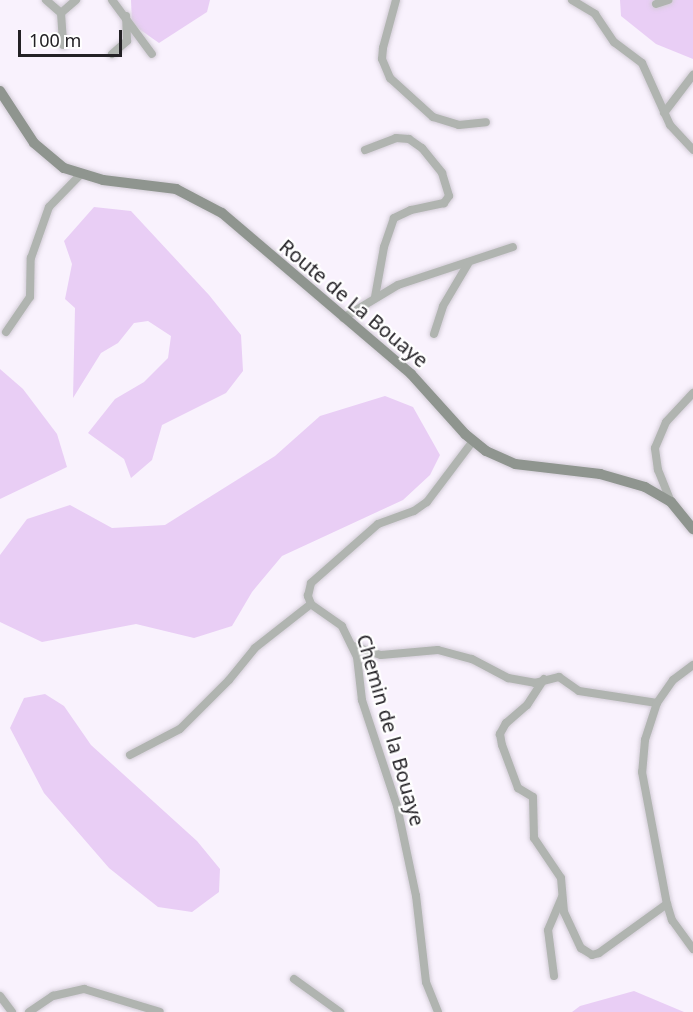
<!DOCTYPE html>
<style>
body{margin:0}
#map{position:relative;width:693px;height:1012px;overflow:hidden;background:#f9f2fd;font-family:"Noto Sans",sans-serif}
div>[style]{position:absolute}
.green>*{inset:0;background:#e9cef5}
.roads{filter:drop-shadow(0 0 2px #d2ccd6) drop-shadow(0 0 2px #d2ccd6)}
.minor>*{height:8px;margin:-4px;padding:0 4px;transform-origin:4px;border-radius:4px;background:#b0b4b0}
.secondary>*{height:10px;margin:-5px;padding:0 5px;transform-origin:5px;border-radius:5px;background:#8f958f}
span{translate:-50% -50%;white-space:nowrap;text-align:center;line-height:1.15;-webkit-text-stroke:4.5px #fff;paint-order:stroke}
.street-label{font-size:20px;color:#232125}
.scale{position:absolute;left:18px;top:30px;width:104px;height:27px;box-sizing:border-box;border:3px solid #232125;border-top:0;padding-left:8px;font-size:18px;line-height:21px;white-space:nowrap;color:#232125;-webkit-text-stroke:4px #fff;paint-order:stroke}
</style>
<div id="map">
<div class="green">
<i style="clip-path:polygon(131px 0,210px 0,207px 12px,159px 43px,132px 24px)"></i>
<i style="clip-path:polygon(620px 0,693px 0,693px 59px,656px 44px,621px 16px)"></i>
<i style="clip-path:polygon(94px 207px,131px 211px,209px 295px,241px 335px,243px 371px,226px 393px,162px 425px,152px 460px,131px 478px,124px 459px,88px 433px,115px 399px,144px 382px,168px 358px,171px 336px,148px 321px,134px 323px,118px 343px,101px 353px,73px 398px,75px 308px,65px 299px,72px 264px,64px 241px)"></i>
<i style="clip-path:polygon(0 369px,23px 389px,57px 434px,67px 467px,0 499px)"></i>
<i style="clip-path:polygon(385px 396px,413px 407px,440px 455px,430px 475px,403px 500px,282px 556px,252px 592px,232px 626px,194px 638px,136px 624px,42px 642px,0 622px,0 555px,27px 519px,70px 505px,112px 528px,165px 525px,275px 456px,320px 416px)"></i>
<i style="clip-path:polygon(45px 694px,64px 706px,91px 745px,197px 841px,220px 869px,219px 892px,192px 912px,158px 907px,109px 868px,44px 793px,10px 728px,24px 698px)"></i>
<i style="clip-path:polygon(634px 991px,684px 1012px,572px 1012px,580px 1006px)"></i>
</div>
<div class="roads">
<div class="minor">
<i style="left:46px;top:0;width:20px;rotate:41deg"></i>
<i style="left:61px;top:13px;width:20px;rotate:-41deg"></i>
<i style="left:112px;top:0;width:67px;rotate:53.5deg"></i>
<i style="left:396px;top:0;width:50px;rotate:105.2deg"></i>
<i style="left:383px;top:48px;width:11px;rotate:95deg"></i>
<i style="left:382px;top:59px;width:21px;rotate:67deg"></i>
<i style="left:390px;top:78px;width:58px;rotate:42.2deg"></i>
<i style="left:433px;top:117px;width:27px;rotate:17deg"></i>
<i style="left:459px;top:125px;width:27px;rotate:-6deg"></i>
<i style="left:572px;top:0;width:27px;rotate:31deg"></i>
<i style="left:595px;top:14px;width:34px;rotate:56deg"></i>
<i style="left:614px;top:42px;width:35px;rotate:37deg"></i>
<i style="left:642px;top:63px;width:68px;rotate:65.7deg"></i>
<i style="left:670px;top:125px;width:34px;rotate:47deg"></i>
<i style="left:656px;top:4px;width:13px;rotate:-18deg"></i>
<i style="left:61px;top:13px;width:32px;rotate:86deg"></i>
<i style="left:112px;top:54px;width:20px;rotate:-41deg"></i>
<i style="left:127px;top:41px;width:25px;rotate:-92deg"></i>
<i style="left:664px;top:113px;width:48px;rotate:-52.7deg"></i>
<i style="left:365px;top:150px;width:33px;rotate:-21deg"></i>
<i style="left:396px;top:138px;width:13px;rotate:4deg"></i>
<i style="left:409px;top:139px;width:16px;rotate:35deg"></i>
<i style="left:422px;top:148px;width:32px;rotate:51deg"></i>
<i style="left:442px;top:173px;width:24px;rotate:73deg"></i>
<i style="left:449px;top:196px;width:9px;rotate:126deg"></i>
<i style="left:444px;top:203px;width:34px;rotate:168deg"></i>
<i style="left:411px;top:210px;width:19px;rotate:155deg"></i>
<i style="left:394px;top:218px;width:31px;rotate:109deg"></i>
<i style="left:384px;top:247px;width:51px;rotate:100.2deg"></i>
<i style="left:343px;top:318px;width:64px;rotate:-31deg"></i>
<i style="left:398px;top:285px;width:121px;rotate:-18.3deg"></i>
<i style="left:6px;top:332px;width:42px;rotate:-55.6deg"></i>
<i style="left:30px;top:297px;width:39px;rotate:-89deg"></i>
<i style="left:31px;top:258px;width:54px;rotate:-70.6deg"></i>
<i style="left:49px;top:207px;width:45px;rotate:-45.9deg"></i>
<i style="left:434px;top:334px;width:29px;rotate:-72deg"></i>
<i style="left:443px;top:306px;width:51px;rotate:-59.4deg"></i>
<i style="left:671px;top:502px;width:35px;rotate:-112deg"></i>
<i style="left:658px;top:470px;width:22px;rotate:-98deg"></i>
<i style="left:655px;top:448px;width:28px;rotate:-67deg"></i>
<i style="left:666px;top:422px;width:40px;rotate:-47deg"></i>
<i style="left:353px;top:646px;width:29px;rotate:18deg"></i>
<i style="left:381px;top:655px;width:57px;rotate:-5deg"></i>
<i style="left:438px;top:650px;width:35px;rotate:15deg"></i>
<i style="left:472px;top:659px;width:41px;rotate:27.8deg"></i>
<i style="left:508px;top:678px;width:27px;rotate:10deg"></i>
<i style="left:535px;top:683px;width:25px;rotate:-14deg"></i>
<i style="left:559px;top:677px;width:24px;rotate:35deg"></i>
<i style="left:579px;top:691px;width:79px;rotate:8.7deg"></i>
<i style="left:693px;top:665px;width:25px;rotate:143deg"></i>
<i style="left:673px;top:680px;width:28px;rotate:125deg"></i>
<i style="left:657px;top:703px;width:39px;rotate:108deg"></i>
<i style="left:645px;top:740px;width:32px;rotate:95deg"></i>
<i style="left:642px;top:772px;width:134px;rotate:79.3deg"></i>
<i style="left:667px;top:904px;width:17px;rotate:73deg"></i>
<i style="left:672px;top:920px;width:36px;rotate:54deg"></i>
<i style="left:544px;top:679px;width:31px;rotate:123deg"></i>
<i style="left:527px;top:705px;width:28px;rotate:139deg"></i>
<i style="left:506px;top:723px;width:13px;rotate:119deg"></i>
<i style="left:500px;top:734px;width:11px;rotate:80deg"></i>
<i style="left:502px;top:745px;width:46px;rotate:69.6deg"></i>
<i style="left:518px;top:788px;width:17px;rotate:31deg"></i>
<i style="left:533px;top:797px;width:41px;rotate:88.6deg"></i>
<i style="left:534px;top:838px;width:48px;rotate:56deg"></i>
<i style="left:561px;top:878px;width:34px;rotate:85deg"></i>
<i style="left:564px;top:912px;width:40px;rotate:65deg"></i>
<i style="left:581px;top:948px;width:13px;rotate:32deg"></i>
<i style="left:592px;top:955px;width:7px;rotate:-16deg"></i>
<i style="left:599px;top:953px;width:84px;rotate:-35.8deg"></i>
<i style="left:130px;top:755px;width:56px;rotate:-27.5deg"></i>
<i style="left:180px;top:729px;width:69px;rotate:-45deg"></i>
<i style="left:229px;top:680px;width:41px;rotate:-50.9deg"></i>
<i style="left:255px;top:648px;width:71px;rotate:-38.2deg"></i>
<i style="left:554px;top:976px;width:46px;rotate:-97.4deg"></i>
<i style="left:548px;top:930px;width:36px;rotate:-67deg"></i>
<i style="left:294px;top:979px;width:57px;rotate:35.7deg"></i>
<i style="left:0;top:996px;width:20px;rotate:53deg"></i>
<i style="left:29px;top:1012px;width:29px;rotate:-34deg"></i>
<i style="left:53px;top:996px;width:32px;rotate:-13deg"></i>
<i style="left:84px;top:989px;width:79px;rotate:16.8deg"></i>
<i style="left:438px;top:1012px;width:32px;rotate:-112deg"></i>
<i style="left:426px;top:982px;width:87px;rotate:-96.6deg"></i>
<i style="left:416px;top:896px;width:92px;rotate:-101.9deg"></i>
<i style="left:397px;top:806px;width:112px;rotate:-108.3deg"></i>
<i style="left:362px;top:700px;width:43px;rotate:-96.6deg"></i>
<i style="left:357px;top:657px;width:34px;rotate:-116deg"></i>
<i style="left:342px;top:626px;width:38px;rotate:-145deg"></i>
<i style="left:311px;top:604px;width:9px;rotate:-111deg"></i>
<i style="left:308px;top:596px;width:13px;rotate:-77deg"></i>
<i style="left:311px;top:583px;width:89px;rotate:-41.4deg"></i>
<i style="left:378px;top:524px;width:38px;rotate:-20deg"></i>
<i style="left:414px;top:511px;width:16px;rotate:-35deg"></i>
<i style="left:427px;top:502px;width:76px;rotate:-53deg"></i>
</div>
<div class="secondary">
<i style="left:0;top:91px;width:62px;rotate:56.8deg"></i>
<i style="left:34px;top:143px;width:39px;rotate:40deg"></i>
<i style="left:64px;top:168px;width:41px;rotate:17.1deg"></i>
<i style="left:103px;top:180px;width:74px;rotate:7deg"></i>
<i style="left:176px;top:189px;width:52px;rotate:27.6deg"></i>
<i style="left:222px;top:213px;width:248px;rotate:40.4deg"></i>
<i style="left:411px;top:374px;width:81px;rotate:48deg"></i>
<i style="left:465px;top:434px;width:27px;rotate:39deg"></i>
<i style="left:486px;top:451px;width:32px;rotate:24deg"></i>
<i style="left:515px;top:464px;width:86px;rotate:6.7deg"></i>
<i style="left:600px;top:474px;width:47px;rotate:16.1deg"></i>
<i style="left:645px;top:487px;width:30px;rotate:30deg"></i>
<i style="left:671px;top:502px;width:35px;rotate:51deg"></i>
</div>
</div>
<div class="street-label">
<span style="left:354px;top:303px;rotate:40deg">Route de La Bouaye</span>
<span style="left:391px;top:730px;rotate:74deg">Chemin de la Bouaye</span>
</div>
<div class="scale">100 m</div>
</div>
